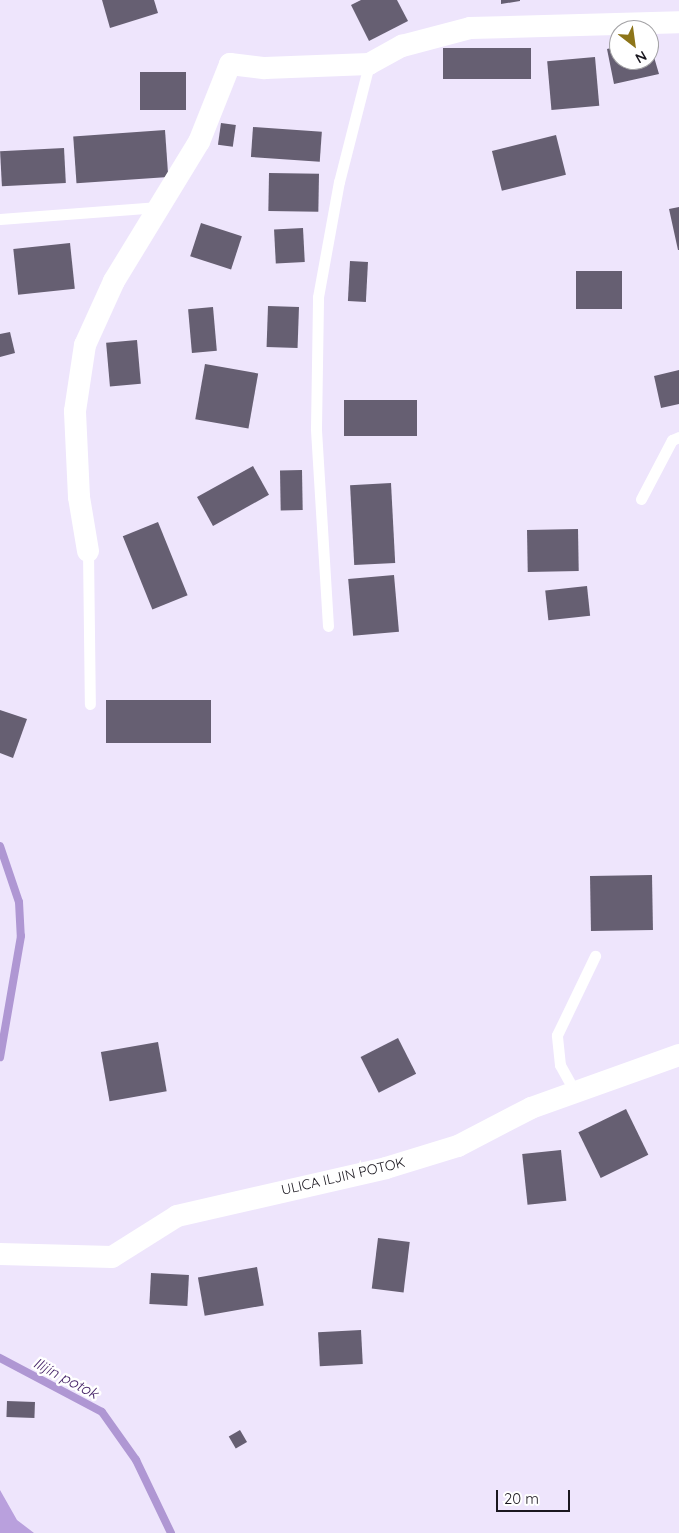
<!DOCTYPE html>
<style>
body{margin:0}
#map{position:relative;width:679px;height:1533px;overflow:hidden;background:#eee5fc;font-family:Quicksand,sans-serif}
div>[style]{position:absolute}
.forest>*{inset:0;background:#b9a0dd}
.stream>*{height:8px;margin:-4px;padding:0 4px;transform-origin:4px;border-radius:4px;background:#af97d3}
.building>*{inset:0;background:#665f72;transform-origin:0 0}
.service>*{height:11px;margin:-5.5px;padding:0 5.5px;transform-origin:5.5px;border-radius:5.5px;background:#fff}
.minor>*{height:22px;margin:-11px;padding:0 11px;transform-origin:11px;border-radius:11px;background:#fff}
span{translate:-50% -50%;white-space:nowrap;text-align:center;line-height:1.15;-webkit-text-stroke:5px #fff;paint-order:stroke}
.street-label{font-size:14px;color:#1a171f}
.water-label{font-size:15px;color:#401d64;font-style:italic}
.north{position:absolute;left:609px;top:20px;width:50px;height:50px;box-sizing:border-box;background:#fff;border:1px solid #a3a2a5;border-radius:50%;rotate:150deg;font-size:14px;font-weight:700;line-height:20px;text-align:center;color:#1a171f}
.north::after{content:'';display:block;margin:auto;width:18px;height:22px;background:#8d7519;clip-path:polygon(50% 0,100% 100%,50% 72%,0 100%)}
.scale{position:absolute;left:496px;top:1490px;width:74px;height:22px;box-sizing:border-box;border:2px solid #1a171f;border-top:0;padding-left:6px;font-size:15px;line-height:18px;white-space:nowrap;color:#1a171f;-webkit-text-stroke:4px #fff;paint-order:stroke}
</style>
<div id="map">
<div class="forest">
<i style="clip-path:polygon(0 1490px,17px 1520px,34px 1533px,0 1533px)"></i>
</div>
<div class="stream">
<i style="left:0;top:846px;width:59px;rotate:71.3deg"></i>
<i style="left:19px;top:902px;width:34px;rotate:87deg"></i>
<i style="left:21px;top:936px;width:123px;rotate:99.8deg"></i>
<i style="left:0;top:1358px;width:115px;rotate:27.9deg"></i>
<i style="left:102px;top:1412px;width:59px;rotate:54.7deg"></i>
<i style="left:136px;top:1460px;width:81px;rotate:64.4deg"></i>
</div>
<div class="building">
<i style="clip-path:polygon(102px 0,154px 0,158px 13px,110px 28px)"></i>
<i style="clip-path:polygon(361px 0,397px 0,408px 21px,369px 41px,351px 5px)"></i>
<i style="clip-path:polygon(501px 0,520px 0,520px 1px,501px 4px)"></i>
<i style="clip-path:polygon(649px 40px,659px 74px,614px 84px,607px 49px,619px 46px,619px 60px,649px 60px)"></i>
<i style="left:531px;top:48px;width:31px;height:88px;rotate:90deg"></i>
<i style="left:595px;top:57px;width:49px;height:48px;rotate:85deg"></i>
<i style="left:140px;top:72px;width:46px;height:38px"></i>
<i style="left:221px;top:123px;width:15px;height:22px;rotate:8deg"></i>
<i style="left:253px;top:127px;width:69px;height:30px;rotate:4deg"></i>
<i style="left:165px;top:130px;width:47px;height:92px;rotate:86deg"></i>
<i style="left:556px;top:135px;width:41px;height:66px;rotate:76deg"></i>
<i style="left:64px;top:148px;width:35px;height:64px;rotate:87deg"></i>
<i style="left:269px;top:173px;width:50px;height:38px;rotate:1deg"></i>
<i style="clip-path:polygon(679px 207px,679px 250px,678px 250px,669px 209px)"></i>
<i style="left:201px;top:223px;width:43px;height:35px;rotate:18deg"></i>
<i style="left:303px;top:228px;width:34px;height:29px;rotate:87deg"></i>
<i style="left:70px;top:243px;width:46px;height:57px;rotate:84deg"></i>
<i style="left:350px;top:261px;width:18px;height:40px;rotate:3deg"></i>
<i style="left:576px;top:271px;width:46px;height:38px"></i>
<i style="left:268px;top:306px;width:31px;height:41px;rotate:2deg"></i>
<i style="left:213px;top:307px;width:44px;height:25px;rotate:85deg"></i>
<i style="clip-path:polygon(10px 332px,15px 353px,0 357px,0 334px)"></i>
<i style="left:137px;top:340px;width:44px;height:31px;rotate:85deg"></i>
<i style="left:205px;top:364px;width:54px;height:56px;rotate:10deg"></i>
<i style="clip-path:polygon(679px 370px,679px 404px,661px 408px,654px 376px)"></i>
<i style="left:344px;top:400px;width:73px;height:36px"></i>
<i style="left:253px;top:466px;width:33px;height:64px;rotate:61deg"></i>
<i style="left:302px;top:470px;width:40px;height:22px;rotate:89deg"></i>
<i style="left:391px;top:483px;width:80px;height:41px;rotate:87deg"></i>
<i style="left:158px;top:522px;width:79px;height:38px;rotate:68deg"></i>
<i style="left:578px;top:529px;width:42px;height:51px;rotate:89deg"></i>
<i style="left:394px;top:575px;width:57px;height:46px;rotate:85deg"></i>
<i style="left:587px;top:586px;width:30px;height:42px;rotate:84deg"></i>
<i style="left:106px;top:700px;width:105px;height:43px"></i>
<i style="clip-path:polygon(0 710px,27px 719px,13px 758px,0 753px)"></i>
<i style="left:652px;top:875px;width:55px;height:62px;rotate:89deg"></i>
<i style="left:398px;top:1038px;width:40px;height:42px;rotate:63deg"></i>
<i style="left:158px;top:1042px;width:50px;height:58px;rotate:80deg"></i>
<i style="left:626px;top:1109px;width:51px;height:53px;rotate:64deg"></i>
<i style="left:561px;top:1150px;width:51px;height:39px;rotate:84deg"></i>
<i style="left:378px;top:1238px;width:32px;height:51px;rotate:7deg"></i>
<i style="left:257px;top:1267px;width:39px;height:60px;rotate:80deg"></i>
<i style="left:151px;top:1273px;width:38px;height:31px;rotate:3deg"></i>
<i style="left:361px;top:1330px;width:34px;height:43px;rotate:87deg"></i>
<i style="left:7px;top:1401px;width:28px;height:16px;rotate:2deg"></i>
<i style="left:240px;top:1430px;width:14px;height:13px;rotate:60deg"></i>
</div>
<div class="service">
<i style="left:0;top:219px;width:159px;rotate:-4.3deg"></i>
<i style="left:641px;top:499px;width:67px;rotate:-62.3deg"></i>
<i style="left:672px;top:440px;width:8px;rotate:-23deg"></i>
<i style="left:88px;top:551px;width:153px;rotate:89.3deg"></i>
<i style="left:328px;top:626px;width:198px;rotate:-93.5deg"></i>
<i style="left:316px;top:428px;width:131px;rotate:-89.1deg"></i>
<i style="left:318px;top:297px;width:117px;rotate:-79.7deg"></i>
<i style="left:339px;top:182px;width:122px;rotate:-75.7deg"></i>
<i style="left:575px;top:1092px;width:31px;rotate:-119deg"></i>
<i style="left:560px;top:1065px;width:30px;rotate:-96deg"></i>
<i style="left:557px;top:1035px;width:88px;rotate:-64.3deg"></i>
</div>
<div class="minor">
<i style="left:88px;top:551px;width:55px;rotate:-99.5deg"></i>
<i style="left:79px;top:497px;width:86px;rotate:-92.7deg"></i>
<i style="left:75px;top:411px;width:67px;rotate:-81.4deg"></i>
<i style="left:85px;top:345px;width:70px;rotate:-65.6deg"></i>
<i style="left:114px;top:281px;width:163px;rotate:-58.6deg"></i>
<i style="left:199px;top:142px;width:84px;rotate:-68.3deg"></i>
<i style="left:230px;top:64px;width:35px;rotate:7deg"></i>
<i style="left:265px;top:68px;width:104px;rotate:-2.2deg"></i>
<i style="left:369px;top:64px;width:38px;rotate:-29deg"></i>
<i style="left:402px;top:46px;width:70px;rotate:-14.8deg"></i>
<i style="left:470px;top:28px;width:209px;rotate:-1.6deg"></i>
<i style="left:0;top:1254px;width:112px;rotate:1.5deg"></i>
<i style="left:112px;top:1257px;width:77px;rotate:-32.2deg"></i>
<i style="left:177px;top:1216px;width:214px;rotate:-12.9deg"></i>
<i style="left:386px;top:1168px;width:75px;rotate:-17deg"></i>
<i style="left:458px;top:1146px;width:82px;rotate:-27.5deg"></i>
<i style="left:531px;top:1108px;width:157px;rotate:-19.7deg"></i>
</div>
<div class="street-label">
<span style="left:343px;top:1176px;rotate:-13deg">ULICA ILJIN POTOK</span>
</div>
<div class="water-label">
<span style="left:66px;top:1378px;rotate:28deg">Ilijin potok</span>
</div>
<div class="north">N</div>
<div class="scale">20 m</div>
</div>
